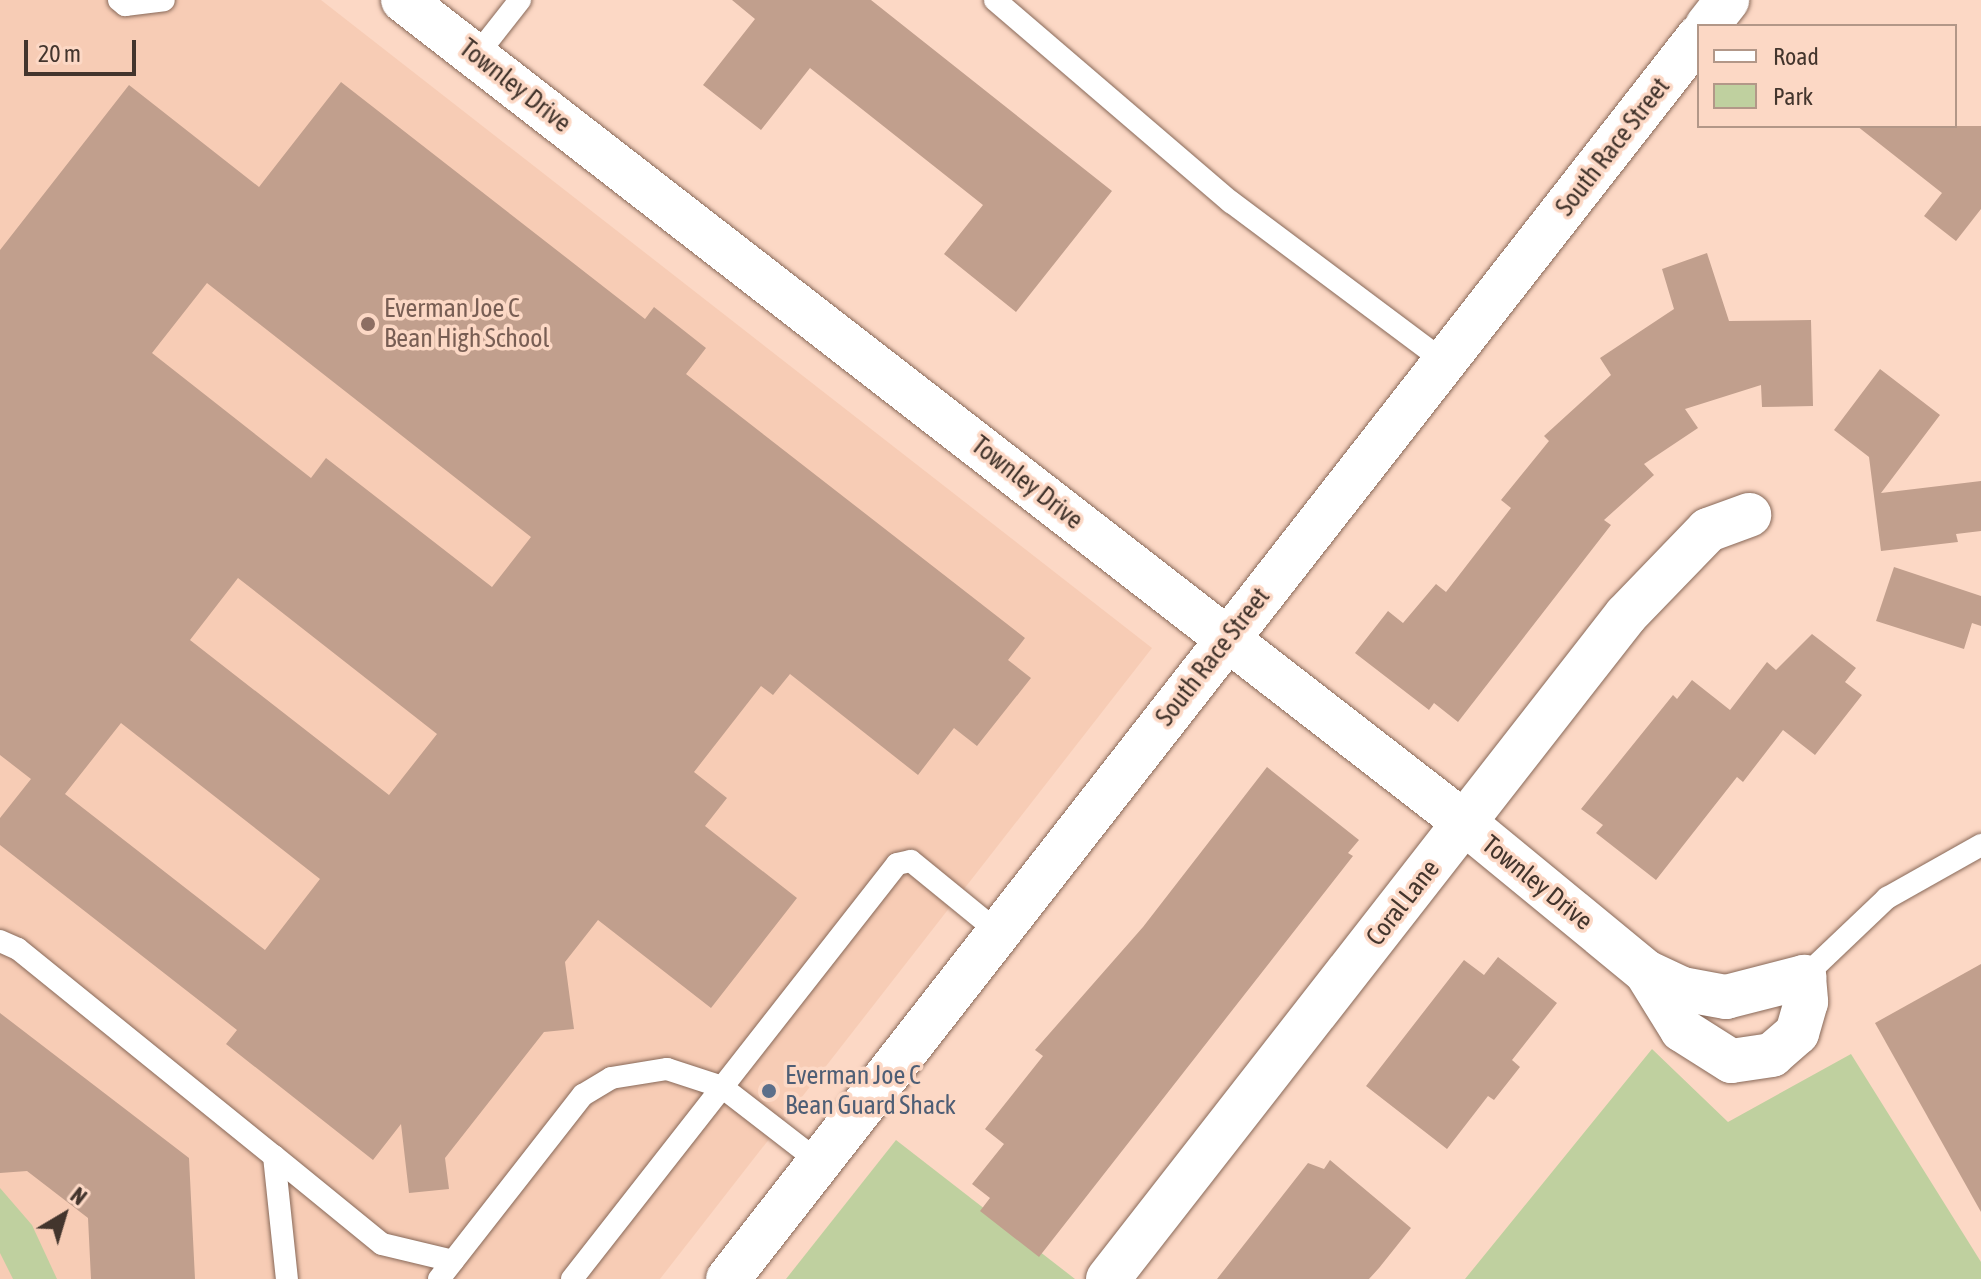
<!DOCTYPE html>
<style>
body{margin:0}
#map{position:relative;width:1981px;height:1279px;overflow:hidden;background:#fcd8c5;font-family:"Asap Condensed",sans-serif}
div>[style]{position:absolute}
.built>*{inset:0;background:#f7ccb5}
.green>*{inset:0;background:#bfd09f}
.building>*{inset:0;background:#c19f8d}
.roads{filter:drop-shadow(0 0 2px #886959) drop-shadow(0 0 2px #886959)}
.service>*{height:22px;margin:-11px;padding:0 11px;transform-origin:11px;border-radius:11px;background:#fff}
.minor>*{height:44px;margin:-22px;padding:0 22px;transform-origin:22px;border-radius:22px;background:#fff}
.tertiary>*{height:44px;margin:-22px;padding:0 22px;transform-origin:22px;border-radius:22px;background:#fff}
.dots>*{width:22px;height:22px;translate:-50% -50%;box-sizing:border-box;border:4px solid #fcd8c5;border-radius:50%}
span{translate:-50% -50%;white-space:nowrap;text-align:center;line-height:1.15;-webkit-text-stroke:7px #fcd8c5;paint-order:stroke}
.street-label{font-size:26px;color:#43352d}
.education-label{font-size:26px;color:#785e54}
.left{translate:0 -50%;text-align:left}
.service-label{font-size:26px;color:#4e5e75}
.legend{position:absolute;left:1697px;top:24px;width:260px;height:104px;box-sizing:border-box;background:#fcd8c5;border:2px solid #b29788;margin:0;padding:10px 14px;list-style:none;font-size:24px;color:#43352d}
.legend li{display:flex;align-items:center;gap:16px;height:40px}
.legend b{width:40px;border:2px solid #b29788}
.north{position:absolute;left:24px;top:1175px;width:80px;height:80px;-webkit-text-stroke:6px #fcd8c5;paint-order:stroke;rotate:38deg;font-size:22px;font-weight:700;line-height:32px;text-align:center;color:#43352d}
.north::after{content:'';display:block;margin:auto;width:28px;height:36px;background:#43352d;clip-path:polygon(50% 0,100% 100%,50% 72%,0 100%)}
.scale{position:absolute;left:24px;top:40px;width:112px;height:36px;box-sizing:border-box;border:4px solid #43352d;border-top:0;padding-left:10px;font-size:24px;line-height:28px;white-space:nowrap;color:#43352d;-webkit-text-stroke:6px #fcd8c5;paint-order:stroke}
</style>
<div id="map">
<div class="built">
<i style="clip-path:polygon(0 0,321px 0,1152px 648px,660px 1279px,0 1279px)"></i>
</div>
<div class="green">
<i style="clip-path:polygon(1652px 1049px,1728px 1122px,1851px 1054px,1981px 1262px,1981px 1279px,1465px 1279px)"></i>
<i style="clip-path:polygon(896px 1140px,1075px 1279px,786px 1279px)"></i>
<i style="clip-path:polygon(0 1188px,32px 1225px,57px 1279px,13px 1279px,0 1253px)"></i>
</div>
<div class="building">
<i style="clip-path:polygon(732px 0,871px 0,1112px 191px,1016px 312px,944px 254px,983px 205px,810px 68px,761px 130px,703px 85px,755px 19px)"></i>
<i style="clip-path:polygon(evenodd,341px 82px,645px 319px,654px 307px,706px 348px,686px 374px,1025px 638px,1008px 660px,1031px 678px,977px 746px,954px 728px,918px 775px,790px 674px,773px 695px,761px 686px,694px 772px,727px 798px,705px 826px,797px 898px,711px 1008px,598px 920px,565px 962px,574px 1029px,544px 1032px,445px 1158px,449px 1189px,409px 1193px,401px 1124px,373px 1160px,226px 1044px,237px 1030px,0 845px,0 818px,31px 779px,0 755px,0 250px,129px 85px,259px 187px,341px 82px,207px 283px,531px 537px,492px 587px,326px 458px,311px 478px,152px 353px,207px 283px,341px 82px,238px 578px,437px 734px,389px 795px,190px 640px,238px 578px,341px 82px,121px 723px,320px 879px,265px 950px,65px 794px,121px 723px)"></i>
<i style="clip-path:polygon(1857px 126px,1981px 126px,1981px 209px,1956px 241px,1924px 216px,1942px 193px)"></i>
<i style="clip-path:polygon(1707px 253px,1729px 321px,1811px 320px,1813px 406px,1762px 407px,1761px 385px,1685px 409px,1698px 428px,1644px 464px,1654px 475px,1604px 520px,1611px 525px,1458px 722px,1434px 703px,1429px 710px,1355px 653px,1388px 611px,1403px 623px,1436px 584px,1446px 592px,1511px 508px,1501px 500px,1549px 441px,1544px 436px,1611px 375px,1600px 358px,1674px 309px,1662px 269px)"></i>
<i style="clip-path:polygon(1880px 369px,1940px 415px,1881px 493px,1981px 481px,1981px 531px,1956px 534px,1958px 542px,1881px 551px,1869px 457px,1834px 430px)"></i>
<i style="clip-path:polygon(1894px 567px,1981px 596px,1981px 626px,1972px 623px,1964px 649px,1876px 621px)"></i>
<i style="clip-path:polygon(1812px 634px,1856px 668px,1845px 682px,1862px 695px,1815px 755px,1783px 730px,1743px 782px,1737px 777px,1656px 880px,1596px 833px,1603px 825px,1581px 809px,1673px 695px,1677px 699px,1692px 680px,1730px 710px,1767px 662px,1776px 670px)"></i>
<i style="clip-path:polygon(1267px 767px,1359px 840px,1348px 853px,1353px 856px,1039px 1257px,980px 1211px,990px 1198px,972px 1184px,1004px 1144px,985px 1129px,1043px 1056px,1035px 1050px,1143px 927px)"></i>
<i style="clip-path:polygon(1498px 957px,1557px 1003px,1512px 1060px,1520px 1067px,1494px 1100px,1488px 1096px,1447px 1149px,1366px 1086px,1464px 960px,1484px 975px)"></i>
<i style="clip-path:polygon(1981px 964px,1981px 1212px,1875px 1023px)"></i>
<i style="clip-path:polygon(0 1013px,189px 1158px,195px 1279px,91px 1279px,88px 1218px,27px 1171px,0 1173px)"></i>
<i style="clip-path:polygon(1330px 1160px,1411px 1228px,1379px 1268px,1369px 1279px,1217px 1279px,1308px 1163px,1324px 1169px)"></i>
</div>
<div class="roads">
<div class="service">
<i style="left:119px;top:0;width:8px;rotate:40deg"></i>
<i style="left:125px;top:5px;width:39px;rotate:-7deg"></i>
<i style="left:995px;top:0;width:311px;rotate:40.6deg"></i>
<i style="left:1231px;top:202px;width:269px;rotate:36.8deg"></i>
<i style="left:476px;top:56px;width:71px;rotate:-51.8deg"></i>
<i style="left:0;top:941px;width:20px;rotate:24deg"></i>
<i style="left:18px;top:949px;width:329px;rotate:39deg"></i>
<i style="left:274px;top:1156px;width:124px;rotate:84deg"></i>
<i style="left:1804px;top:977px;width:115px;rotate:-43.6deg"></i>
<i style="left:1887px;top:898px;width:108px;rotate:-29.4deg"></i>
<i style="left:274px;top:1156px;width:139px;rotate:39.2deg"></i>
<i style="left:382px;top:1244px;width:73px;rotate:13.5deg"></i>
<i style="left:439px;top:1279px;width:234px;rotate:-52deg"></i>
<i style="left:583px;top:1095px;width:33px;rotate:-31deg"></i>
<i style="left:611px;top:1078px;width:57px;rotate:-9.1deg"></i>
<i style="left:667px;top:1069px;width:58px;rotate:18.1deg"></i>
<i style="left:722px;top:1087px;width:123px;rotate:37.7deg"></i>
<i style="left:572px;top:1279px;width:527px;rotate:-51.93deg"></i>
<i style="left:897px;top:864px;width:14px;rotate:-12deg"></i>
<i style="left:911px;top:861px;width:112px;rotate:39.2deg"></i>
</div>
<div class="minor">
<i style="left:403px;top:0;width:1345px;rotate:37.78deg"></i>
<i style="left:1466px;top:824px;width:233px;rotate:39.4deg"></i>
<i style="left:1646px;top:972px;width:40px;rotate:25deg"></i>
<i style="left:1682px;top:989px;width:45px;rotate:10.3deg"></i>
<i style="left:1726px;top:997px;width:81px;rotate:-14.4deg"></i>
<i style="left:1804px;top:977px;width:25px;rotate:85deg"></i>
<i style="left:1806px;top:1002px;width:32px;rotate:106deg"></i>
<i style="left:1797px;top:1033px;width:33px;rotate:139deg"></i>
<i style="left:1772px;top:1055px;width:41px;rotate:171.7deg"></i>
<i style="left:1731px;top:1061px;width:58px;rotate:-147.7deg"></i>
<i style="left:1682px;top:1030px;width:68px;rotate:-121.8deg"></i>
<i style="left:1108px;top:1279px;width:842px;rotate:-52.04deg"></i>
<i style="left:1626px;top:615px;width:118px;rotate:-46deg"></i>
<i style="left:1708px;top:530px;width:44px;rotate:-20.1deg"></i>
</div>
<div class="tertiary">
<i style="left:1707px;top:26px;width:33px;rotate:-52deg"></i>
<i style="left:728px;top:1279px;width:1577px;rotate:-52deg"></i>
</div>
</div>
<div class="dots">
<i style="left:368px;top:324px;background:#8d6e63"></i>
<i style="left:769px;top:1091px;background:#5c6f8a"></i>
</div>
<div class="street-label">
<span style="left:515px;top:86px;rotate:38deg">Townley Drive</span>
<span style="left:1613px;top:147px;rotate:-52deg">South Race Street</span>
<span style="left:1027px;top:483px;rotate:38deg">Townley Drive</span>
<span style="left:1213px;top:657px;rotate:-52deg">South Race Street</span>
<span style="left:1537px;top:883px;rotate:39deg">Townley Drive</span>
<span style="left:1403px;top:903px;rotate:-52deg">Coral Lane</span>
</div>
<div class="education-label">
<span class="left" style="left:384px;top:324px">Everman Joe C<br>Bean High School</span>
</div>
<div class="service-label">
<span class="left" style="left:785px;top:1091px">Everman Joe C<br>Bean Guard Shack</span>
</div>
<ul class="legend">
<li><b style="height:10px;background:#fff"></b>Road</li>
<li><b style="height:22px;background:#bfd09f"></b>Park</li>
</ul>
<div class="north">N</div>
<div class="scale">20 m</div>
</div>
